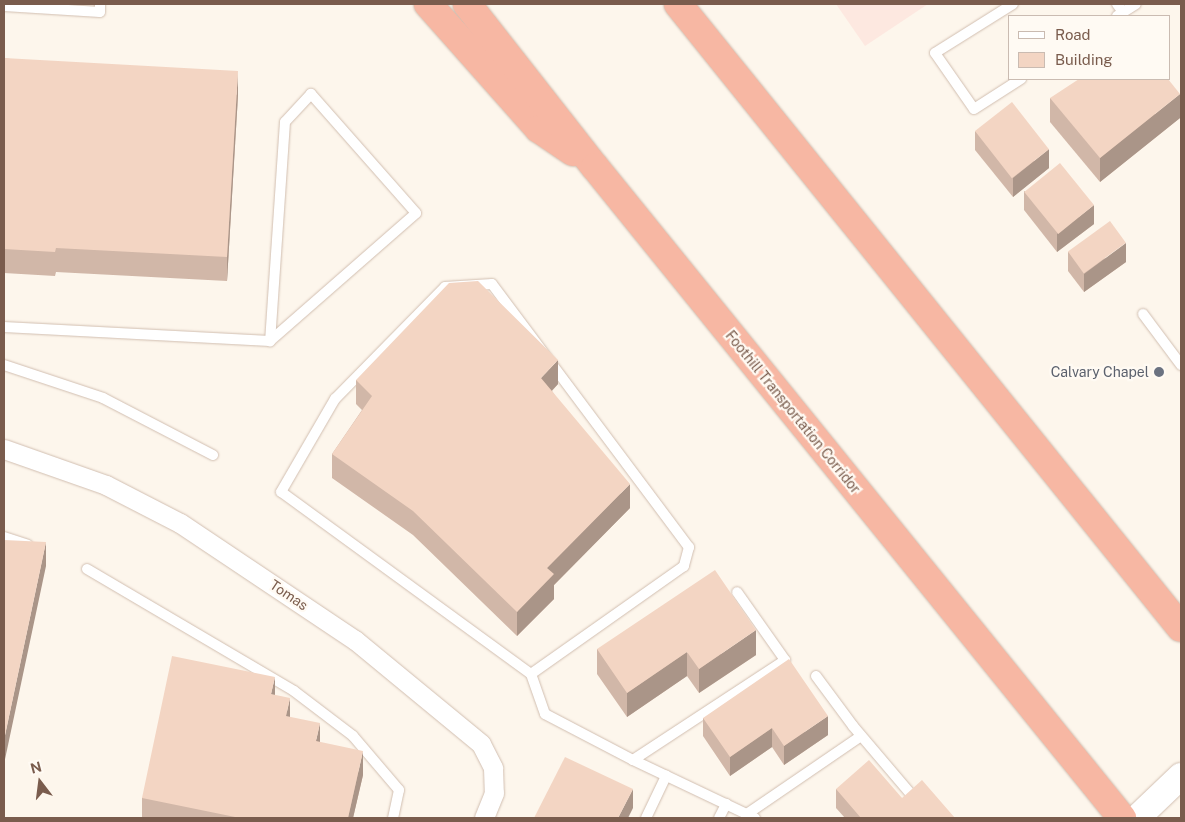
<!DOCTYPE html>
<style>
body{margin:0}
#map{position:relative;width:1185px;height:822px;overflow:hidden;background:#fdf6ec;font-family:"Public Sans",sans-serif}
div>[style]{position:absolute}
.commercial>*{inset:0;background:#fde8e0}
.roads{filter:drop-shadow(0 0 1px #d1beb0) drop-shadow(0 0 1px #d1beb0)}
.lane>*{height:10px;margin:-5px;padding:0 5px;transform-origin:5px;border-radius:5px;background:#fff}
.street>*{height:19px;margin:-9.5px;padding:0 9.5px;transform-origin:9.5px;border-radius:9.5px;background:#fff}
.secondary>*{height:26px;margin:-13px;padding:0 13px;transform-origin:13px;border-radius:13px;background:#fff}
.highway>*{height:28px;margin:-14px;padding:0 14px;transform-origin:14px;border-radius:14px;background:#f7b7a3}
.wall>*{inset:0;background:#d1b7a8}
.shaded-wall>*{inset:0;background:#aa9588}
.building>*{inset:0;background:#f3d5c3;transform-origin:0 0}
.dots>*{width:14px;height:14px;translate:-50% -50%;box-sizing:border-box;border:2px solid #fffaf3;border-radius:50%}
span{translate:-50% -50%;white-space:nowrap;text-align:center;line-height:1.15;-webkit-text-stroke:4.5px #fffaf3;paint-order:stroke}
.worship-label{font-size:14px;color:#5b616d}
.right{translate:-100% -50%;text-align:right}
.street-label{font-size:14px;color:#7a5c4d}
.frame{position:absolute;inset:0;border:5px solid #7a5c4d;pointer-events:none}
.legend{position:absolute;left:1008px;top:15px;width:162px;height:65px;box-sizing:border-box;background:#fffaf3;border:1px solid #cabbb1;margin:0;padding:6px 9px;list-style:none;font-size:15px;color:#7a5c4d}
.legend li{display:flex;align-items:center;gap:10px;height:25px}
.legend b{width:25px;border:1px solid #cabbb1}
.north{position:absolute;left:15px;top:757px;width:50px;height:50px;-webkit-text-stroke:4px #fffaf3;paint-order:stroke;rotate:345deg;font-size:14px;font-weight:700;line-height:20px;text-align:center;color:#7a5c4d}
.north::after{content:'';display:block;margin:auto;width:18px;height:22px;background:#7a5c4d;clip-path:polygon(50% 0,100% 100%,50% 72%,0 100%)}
</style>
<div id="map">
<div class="commercial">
<i style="clip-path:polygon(836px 4px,928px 4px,865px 46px)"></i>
</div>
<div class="roads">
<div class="lane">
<i style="left:1013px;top:4px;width:92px;rotate:147.9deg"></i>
<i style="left:935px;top:53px;width:68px;rotate:55.1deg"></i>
<i style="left:974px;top:109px;width:56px;rotate:-32.6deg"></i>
<i style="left:1117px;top:4px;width:10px;rotate:53deg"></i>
<i style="left:4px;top:6px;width:96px;rotate:3.6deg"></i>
<i style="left:100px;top:12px;width:8px;rotate:-90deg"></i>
<i style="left:1117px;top:16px;width:22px;rotate:-32deg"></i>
<i style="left:492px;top:284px;width:329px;rotate:53.2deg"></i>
<i style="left:689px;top:547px;width:20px;rotate:105deg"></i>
<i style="left:684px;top:566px;width:187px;rotate:144.8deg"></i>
<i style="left:531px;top:674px;width:309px;rotate:-143.9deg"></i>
<i style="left:281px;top:492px;width:108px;rotate:-59.9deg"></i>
<i style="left:335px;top:399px;width:157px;rotate:-45.5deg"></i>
<i style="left:445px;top:287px;width:47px;rotate:-3.7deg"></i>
<i style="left:1143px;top:314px;width:64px;rotate:53.3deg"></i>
<i style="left:4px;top:327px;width:266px;rotate:3deg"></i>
<i style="left:270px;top:341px;width:194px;rotate:-41.2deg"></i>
<i style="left:416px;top:213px;width:159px;rotate:-131.4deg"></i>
<i style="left:311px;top:94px;width:38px;rotate:133deg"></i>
<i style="left:285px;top:122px;width:220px;rotate:93.9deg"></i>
<i style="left:4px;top:365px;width:104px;rotate:18.4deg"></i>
<i style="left:103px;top:398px;width:124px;rotate:27.4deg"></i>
<i style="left:4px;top:537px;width:25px;rotate:18deg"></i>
<i style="left:87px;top:569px;width:240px;rotate:30.5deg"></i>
<i style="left:294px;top:691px;width:74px;rotate:37.3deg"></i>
<i style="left:353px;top:736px;width:71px;rotate:49.6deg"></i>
<i style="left:399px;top:790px;width:29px;rotate:102deg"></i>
<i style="left:531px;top:674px;width:42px;rotate:70.7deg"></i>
<i style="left:545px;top:714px;width:99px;rotate:27.6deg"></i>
<i style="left:633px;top:760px;width:135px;rotate:25.4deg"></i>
<i style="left:816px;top:676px;width:62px;rotate:53.5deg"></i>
<i style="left:853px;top:726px;width:87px;rotate:49.7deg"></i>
<i style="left:633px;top:760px;width:182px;rotate:-33.3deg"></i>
<i style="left:785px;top:660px;width:83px;rotate:-125.2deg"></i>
<i style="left:747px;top:814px;width:138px;rotate:-34.4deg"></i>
<i style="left:646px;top:818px;width:47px;rotate:-64.5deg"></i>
<i style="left:719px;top:818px;width:16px;rotate:-63deg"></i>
</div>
<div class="street">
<i style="left:4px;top:449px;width:108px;rotate:19.4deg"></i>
<i style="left:106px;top:485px;width:83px;rotate:27.2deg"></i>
<i style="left:180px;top:523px;width:211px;rotate:33.8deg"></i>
<i style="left:355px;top:640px;width:163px;rotate:39.5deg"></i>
<i style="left:481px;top:744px;width:27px;rotate:63deg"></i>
<i style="left:493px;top:768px;width:25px;rotate:88deg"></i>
<i style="left:494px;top:793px;width:27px;rotate:112deg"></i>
</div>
<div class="secondary">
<i style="left:1137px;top:818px;width:61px;rotate:-43.7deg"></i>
</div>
<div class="highway">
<i style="left:428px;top:4px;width:167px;rotate:48.4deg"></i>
<i style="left:539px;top:129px;width:41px;rotate:34.1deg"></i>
<i style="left:467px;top:4px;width:207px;rotate:51.9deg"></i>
<i style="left:595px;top:167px;width:838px;rotate:51.01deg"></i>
<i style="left:678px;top:4px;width:801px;rotate:51.13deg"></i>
</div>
</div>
<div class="wall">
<i style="clip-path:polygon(4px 58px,238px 95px,227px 281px,56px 272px,55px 276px,4px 273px)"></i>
<i style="clip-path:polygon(1050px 98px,1180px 118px,1100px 182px,1050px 122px)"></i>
<i style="clip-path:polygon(975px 131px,1049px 168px,1013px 197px,975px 150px)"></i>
<i style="clip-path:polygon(1024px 191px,1094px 224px,1057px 252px,1024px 210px)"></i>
<i style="clip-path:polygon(1068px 252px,1126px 262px,1084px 292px,1068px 271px)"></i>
<i style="clip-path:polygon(356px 380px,558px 384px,552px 391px,630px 508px,554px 585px,554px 599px,517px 636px,413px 535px,332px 478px,332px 454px,362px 410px,356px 404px)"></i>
<i style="clip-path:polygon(597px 649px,756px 655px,699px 693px,687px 676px,627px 717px,597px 674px)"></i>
<i style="clip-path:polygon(275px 695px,290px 717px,320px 742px,363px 775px,353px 818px,142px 818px,142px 798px)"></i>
<i style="clip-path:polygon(703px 718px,828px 735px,784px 765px,772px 747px,730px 776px,703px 736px)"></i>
<i style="clip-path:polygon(836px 789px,902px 798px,955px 818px,845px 818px,836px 808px)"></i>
</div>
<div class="shaded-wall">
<i style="clip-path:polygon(238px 71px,238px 95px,227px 281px,227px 257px)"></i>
<i style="clip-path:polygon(1180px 94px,1180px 118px,1100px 182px,1100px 158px)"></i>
<i style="clip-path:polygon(1049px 149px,1049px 168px,1013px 197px,1013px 178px)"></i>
<i style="clip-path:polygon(1094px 205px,1094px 224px,1057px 252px,1057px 234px)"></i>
<i style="clip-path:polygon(1126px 243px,1126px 262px,1084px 292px,1084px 274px)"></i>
<i style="clip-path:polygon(558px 360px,558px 384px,541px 402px,541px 378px)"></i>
<i style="clip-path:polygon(630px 484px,630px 508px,554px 585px,554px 599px,517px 636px,517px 612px,547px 568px)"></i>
<i style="clip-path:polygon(46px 542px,46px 566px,4px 764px,4px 740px)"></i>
<i style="clip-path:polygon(756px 630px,756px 655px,699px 693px,699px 669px)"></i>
<i style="clip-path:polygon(687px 652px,687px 676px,627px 717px,627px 693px)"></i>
<i style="clip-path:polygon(275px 677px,275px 701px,271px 694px)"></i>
<i style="clip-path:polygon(290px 698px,290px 723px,286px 716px)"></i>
<i style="clip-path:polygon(828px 716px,828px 735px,784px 765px,784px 746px)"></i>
<i style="clip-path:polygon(320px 723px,320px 747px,316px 741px)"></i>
<i style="clip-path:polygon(772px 728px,772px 747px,730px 776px,730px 757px)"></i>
<i style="clip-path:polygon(363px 751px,363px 775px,353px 818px,348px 818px)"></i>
<i style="clip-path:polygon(633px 789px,633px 808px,628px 818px,618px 818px)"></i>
</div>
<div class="building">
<i style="clip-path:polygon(4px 58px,238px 71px,227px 257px,56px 248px,55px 252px,4px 249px)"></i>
<i style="clip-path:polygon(1079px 79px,1168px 79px,1180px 94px,1100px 158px,1050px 98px)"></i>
<i style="left:1012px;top:102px;width:60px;height:47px;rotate:52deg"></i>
<i style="left:1060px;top:163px;width:54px;height:46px;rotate:51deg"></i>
<i style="left:1110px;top:221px;width:27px;height:52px;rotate:54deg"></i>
<i style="clip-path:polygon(478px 281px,558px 360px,541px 378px,630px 484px,547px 568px,554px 574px,517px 612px,413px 511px,332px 454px,372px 396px,356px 380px,449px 283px)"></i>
<i style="clip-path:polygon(4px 540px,46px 542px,4px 740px)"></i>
<i style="clip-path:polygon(715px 570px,756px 630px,699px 669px,687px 652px,627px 693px,597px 649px)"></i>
<i style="clip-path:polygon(172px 656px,275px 677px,271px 694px,290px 698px,286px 716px,320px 723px,316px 741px,363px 751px,348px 818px,240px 818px,142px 798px)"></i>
<i style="clip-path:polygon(789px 659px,828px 716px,784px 746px,772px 728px,730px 757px,703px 718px)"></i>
<i style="clip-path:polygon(565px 757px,633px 789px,618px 818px,534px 818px)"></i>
<i style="clip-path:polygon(869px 760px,902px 798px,922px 780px,955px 818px,861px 818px,836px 789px)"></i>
</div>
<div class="dots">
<i style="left:1159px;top:372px;background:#6b7280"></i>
</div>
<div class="worship-label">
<span class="right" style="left:1149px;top:372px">Calvary Chapel</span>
</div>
<div class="street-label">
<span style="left:793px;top:412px;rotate:51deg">Foothill Transportation Corridor</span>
<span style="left:289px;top:595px;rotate:34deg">Tomas</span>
</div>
<div class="frame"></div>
<ul class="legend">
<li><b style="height:6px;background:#fff"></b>Road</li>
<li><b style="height:14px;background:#f3d5c3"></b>Building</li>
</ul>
<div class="north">N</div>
</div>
